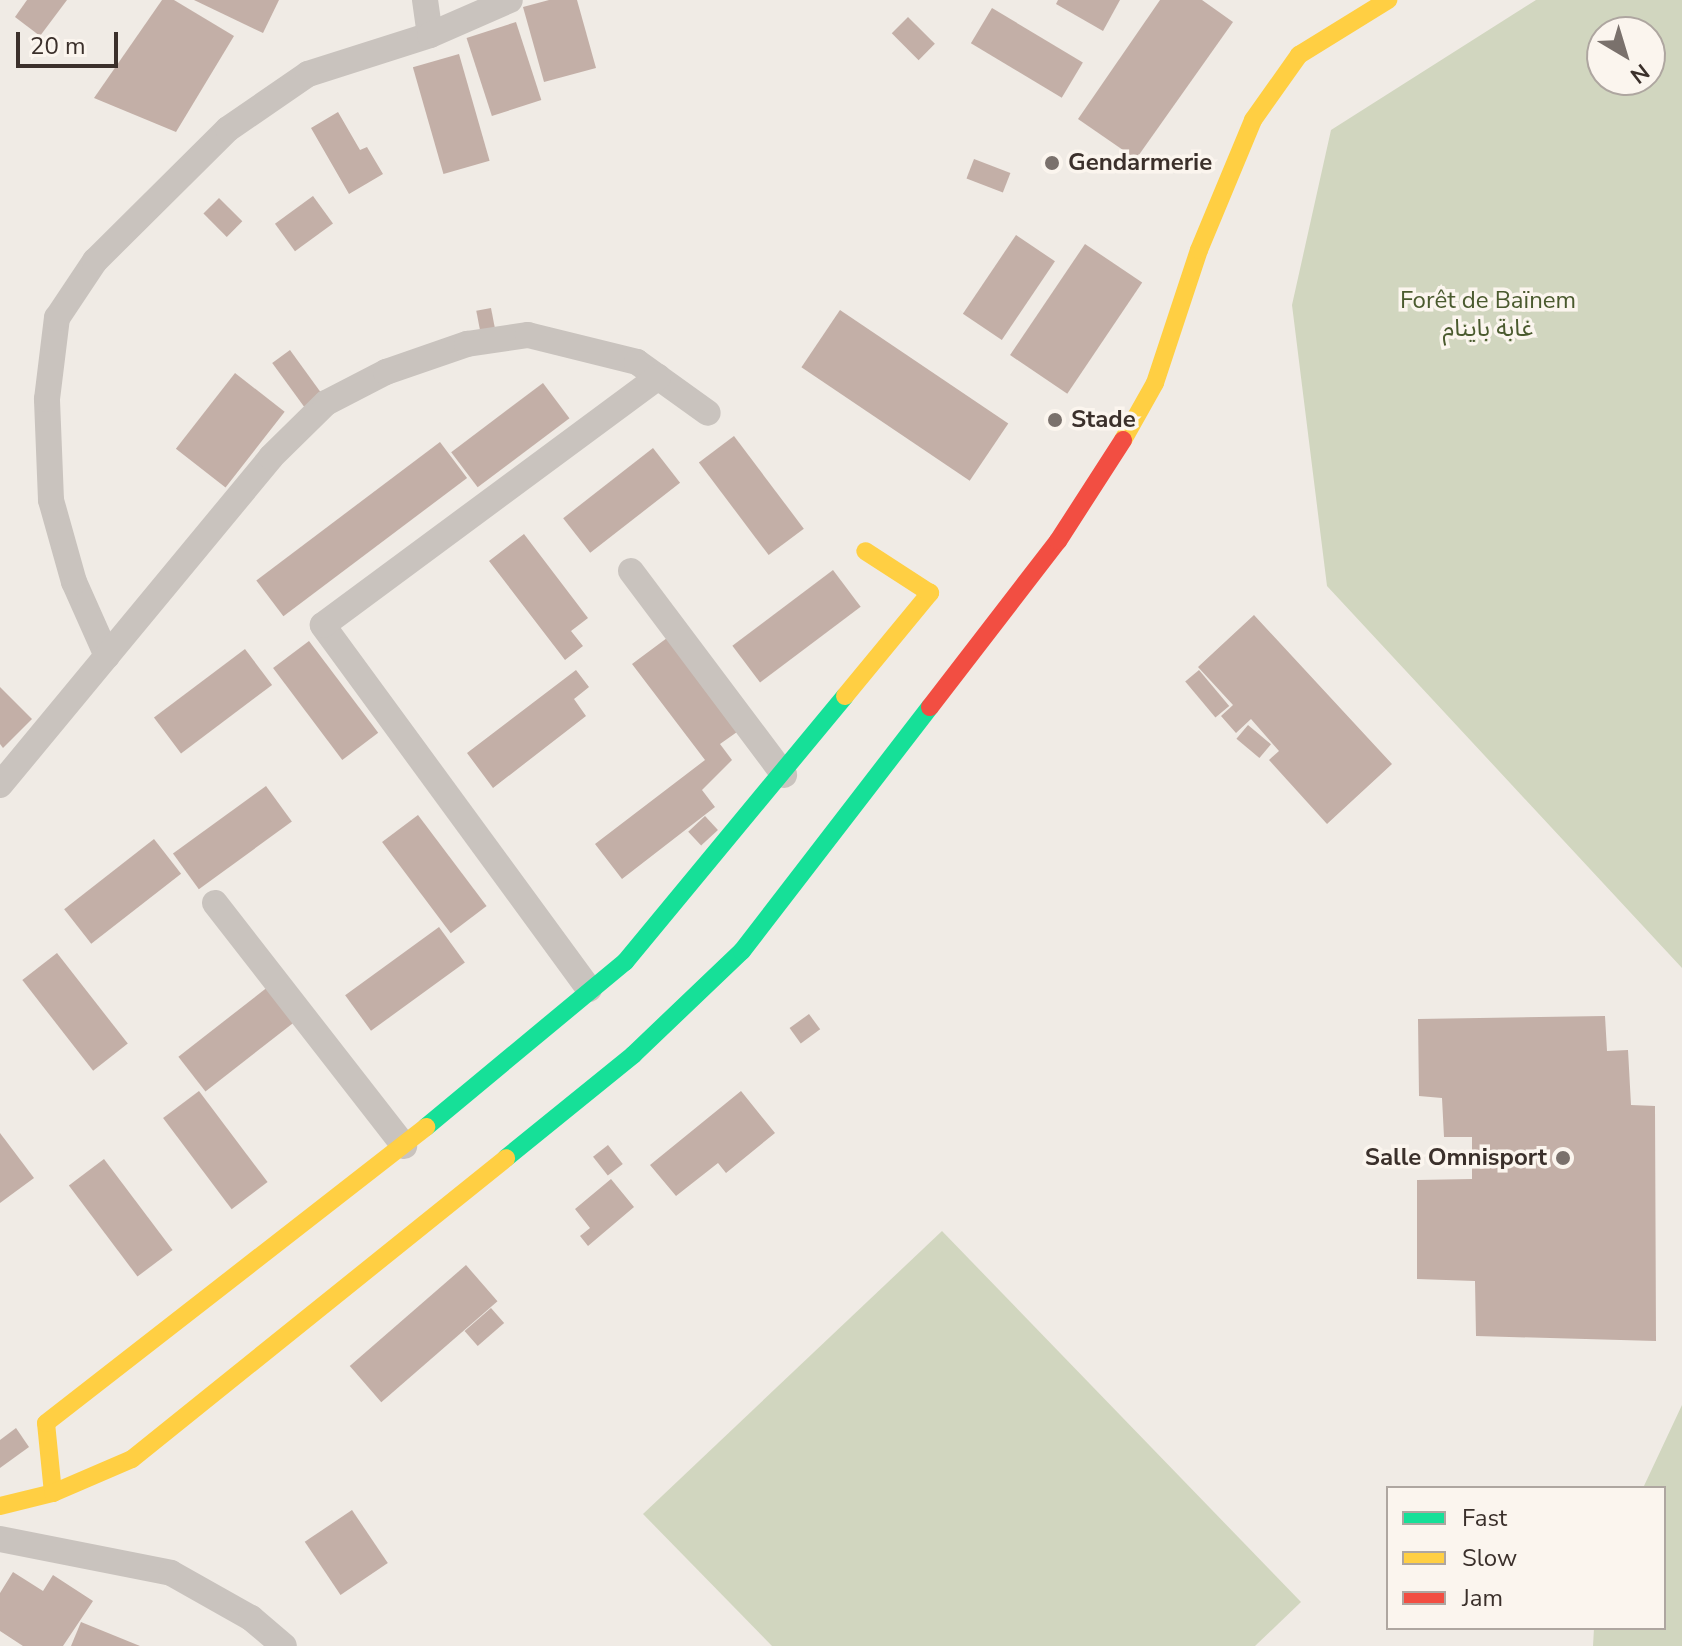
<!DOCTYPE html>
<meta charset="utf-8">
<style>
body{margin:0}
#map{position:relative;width:1682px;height:1646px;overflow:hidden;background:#f0ebe5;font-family:"Nunito Sans","Noto Sans Arabic",sans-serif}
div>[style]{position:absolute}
.green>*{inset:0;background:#d1d6bf}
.building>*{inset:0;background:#c3afa7;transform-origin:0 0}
.street>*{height:26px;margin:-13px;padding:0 13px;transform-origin:13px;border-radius:13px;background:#c9c3be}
.fast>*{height:18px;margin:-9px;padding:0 9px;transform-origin:9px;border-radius:9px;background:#16e098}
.slow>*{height:18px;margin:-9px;padding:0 9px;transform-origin:9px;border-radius:9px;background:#ffcf43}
.jam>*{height:18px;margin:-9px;padding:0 9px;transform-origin:9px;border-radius:9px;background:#f24e42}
.dots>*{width:22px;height:22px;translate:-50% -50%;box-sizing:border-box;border:4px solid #fbf5ee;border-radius:50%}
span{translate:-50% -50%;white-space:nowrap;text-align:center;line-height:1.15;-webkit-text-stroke:7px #fbf5ee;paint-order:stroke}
.poi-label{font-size:24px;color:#3b302b;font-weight:700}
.left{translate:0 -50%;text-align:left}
.right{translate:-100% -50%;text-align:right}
.park-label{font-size:24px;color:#4a5a2e}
.legend{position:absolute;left:1386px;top:1486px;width:280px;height:144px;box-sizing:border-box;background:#fbf5ee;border:2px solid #aea6a0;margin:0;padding:10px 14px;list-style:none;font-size:24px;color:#3b302b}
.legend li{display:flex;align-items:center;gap:16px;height:40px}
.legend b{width:40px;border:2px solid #aea6a0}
.north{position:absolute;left:1586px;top:16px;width:80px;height:80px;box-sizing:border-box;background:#fbf5ee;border:2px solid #aea6a0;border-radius:50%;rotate:142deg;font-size:22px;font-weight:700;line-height:32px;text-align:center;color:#3b302b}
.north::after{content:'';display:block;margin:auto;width:28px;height:36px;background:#7a716c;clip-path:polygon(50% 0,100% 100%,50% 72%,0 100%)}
.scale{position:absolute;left:16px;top:32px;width:102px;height:36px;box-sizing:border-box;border:4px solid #3b302b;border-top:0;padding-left:10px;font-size:24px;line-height:28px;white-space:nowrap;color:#3b302b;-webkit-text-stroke:6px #fbf5ee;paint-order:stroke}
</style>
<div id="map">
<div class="green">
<i style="clip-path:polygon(evenodd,1536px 0,1682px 0,1682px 968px,1327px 586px,1292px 305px,1331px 130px,1536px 0,1602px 32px,1650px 32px,1650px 80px,1602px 80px,1602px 32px)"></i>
<i style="clip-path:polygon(942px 1231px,1301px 1602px,1255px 1646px,772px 1646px,643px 1514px)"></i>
<i style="clip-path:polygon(1682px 1405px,1682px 1646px,1593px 1646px,1594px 1628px,1664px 1628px,1664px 1488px,1643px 1488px)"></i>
</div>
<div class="building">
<i style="clip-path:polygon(27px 0,67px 0,40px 36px,15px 17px)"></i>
<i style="clip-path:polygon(162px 0,174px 0,234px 36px,176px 132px,94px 98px)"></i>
<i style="clip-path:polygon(194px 0,279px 0,263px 33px)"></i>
<i style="clip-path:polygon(549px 0,577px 0,596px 68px,544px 82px,523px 7px)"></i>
<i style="clip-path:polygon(1058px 0,1120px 0,1103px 31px,1056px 4px)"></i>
<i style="clip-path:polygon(1160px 0,1202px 0,1233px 22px,1136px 159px,1078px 119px)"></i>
<i style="left:992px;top:8px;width:106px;height:41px;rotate:31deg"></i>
<i style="left:908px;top:17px;width:38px;height:23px;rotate:45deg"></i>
<i style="left:516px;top:22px;width:82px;height:52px;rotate:72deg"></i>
<i style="left:459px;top:54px;width:111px;height:48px;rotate:74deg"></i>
<i style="clip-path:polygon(338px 112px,360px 150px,367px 147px,383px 174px,349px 194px,311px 128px)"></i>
<i style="left:974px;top:159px;width:39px;height:21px;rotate:21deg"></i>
<i style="left:313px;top:196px;width:34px;height:47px;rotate:54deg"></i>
<i style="left:219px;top:198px;width:33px;height:22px;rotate:45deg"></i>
<i style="left:1016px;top:235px;width:47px;height:95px;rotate:34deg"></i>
<i style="left:1085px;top:244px;width:69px;height:134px;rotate:34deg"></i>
<i style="left:491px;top:308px;width:20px;height:15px;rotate:79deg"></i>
<i style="left:840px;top:310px;width:203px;height:69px;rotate:34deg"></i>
<i style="left:290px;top:350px;width:58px;height:22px;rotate:54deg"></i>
<i style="left:235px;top:373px;width:63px;height:96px;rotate:38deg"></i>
<i style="left:543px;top:383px;width:44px;height:115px;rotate:53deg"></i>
<i style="left:734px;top:436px;width:116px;height:44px;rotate:53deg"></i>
<i style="left:440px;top:442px;width:45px;height:230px;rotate:53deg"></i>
<i style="left:653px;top:448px;width:44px;height:114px;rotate:52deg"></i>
<i style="clip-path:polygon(524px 534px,588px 618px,571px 631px,583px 646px,565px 660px,489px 561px)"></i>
<i style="left:833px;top:570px;width:46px;height:126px;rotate:53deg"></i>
<i style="clip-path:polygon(1254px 615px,1392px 764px,1327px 824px,1269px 760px,1279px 751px,1251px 719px,1236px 733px,1221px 716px,1233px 705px,1198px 667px)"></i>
<i style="clip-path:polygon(667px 638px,737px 732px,720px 744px,732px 760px,702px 790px,715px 807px,622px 879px,595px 844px,705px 760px,632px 664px)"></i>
<i style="left:309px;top:641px;width:115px;height:45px;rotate:53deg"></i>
<i style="left:245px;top:649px;width:45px;height:114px;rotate:53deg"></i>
<i style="clip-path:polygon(576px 670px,589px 687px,574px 699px,586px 716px,493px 788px,467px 753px)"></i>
<i style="left:1199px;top:670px;width:47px;height:18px;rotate:50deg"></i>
<i style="clip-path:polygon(0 687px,32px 719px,3px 748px,0 744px)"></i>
<i style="left:1248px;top:725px;width:30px;height:18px;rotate:40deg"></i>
<i style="left:266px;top:786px;width:44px;height:115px;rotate:54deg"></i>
<i style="left:418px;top:815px;width:114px;height:45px;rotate:53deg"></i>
<i style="left:705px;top:816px;width:19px;height:23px;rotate:47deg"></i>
<i style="left:154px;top:839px;width:44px;height:114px;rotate:52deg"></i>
<i style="left:439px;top:927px;width:44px;height:116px;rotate:54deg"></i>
<i style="left:57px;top:953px;width:115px;height:44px;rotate:52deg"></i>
<i style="left:269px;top:986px;width:44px;height:115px;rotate:52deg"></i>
<i style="left:809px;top:1014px;width:19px;height:24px;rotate:54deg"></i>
<i style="clip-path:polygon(1605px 1016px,1607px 1051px,1628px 1050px,1631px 1105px,1655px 1106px,1656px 1341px,1476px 1336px,1475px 1281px,1417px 1279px,1417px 1180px,1472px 1179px,1472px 1137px,1444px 1137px,1442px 1098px,1419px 1096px,1418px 1019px)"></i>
<i style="left:199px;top:1091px;width:114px;height:45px;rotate:53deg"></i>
<i style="clip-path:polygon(741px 1091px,775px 1133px,726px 1173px,718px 1163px,676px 1196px,650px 1165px)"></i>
<i style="clip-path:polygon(0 1133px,34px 1178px,0 1203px)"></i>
<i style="left:608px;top:1145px;width:24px;height:19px;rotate:52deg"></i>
<i style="left:104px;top:1159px;width:114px;height:44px;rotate:53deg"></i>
<i style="clip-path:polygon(611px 1179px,634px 1207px,588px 1246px,580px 1236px,590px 1228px,575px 1209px)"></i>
<i style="left:466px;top:1265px;width:48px;height:154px;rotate:49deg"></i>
<i style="left:491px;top:1308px;width:20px;height:35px;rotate:49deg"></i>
<i style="clip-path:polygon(16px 1428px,29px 1447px,0 1468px,0 1440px)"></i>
<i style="left:352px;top:1510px;width:64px;height:57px;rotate:56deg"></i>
<i style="clip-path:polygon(13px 1572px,43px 1591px,53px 1575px,93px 1601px,63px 1646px,23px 1646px,0 1631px,0 1593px)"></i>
<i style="clip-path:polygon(81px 1622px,140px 1646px,71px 1646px)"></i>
</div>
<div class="street">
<i style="left:425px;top:0;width:35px;rotate:82deg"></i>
<i style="left:631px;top:571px;width:255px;rotate:53.1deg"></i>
<i style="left:107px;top:656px;width:81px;rotate:-114deg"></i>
<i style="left:74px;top:582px;width:85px;rotate:-105.7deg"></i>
<i style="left:51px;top:500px;width:101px;rotate:-92.3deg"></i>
<i style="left:47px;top:399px;width:82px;rotate:-83deg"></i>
<i style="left:57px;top:318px;width:69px;rotate:-56.3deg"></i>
<i style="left:95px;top:261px;width:187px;rotate:-44.8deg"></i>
<i style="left:228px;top:129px;width:97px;rotate:-34.5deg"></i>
<i style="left:308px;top:74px;width:128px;rotate:-17.7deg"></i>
<i style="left:430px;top:35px;width:87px;rotate:-23.6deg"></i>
<i style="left:0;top:785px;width:425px;rotate:-50.4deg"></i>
<i style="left:271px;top:457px;width:77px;rotate:-44.5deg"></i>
<i style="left:326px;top:403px;width:68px;rotate:-27.3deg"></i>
<i style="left:386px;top:372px;width:86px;rotate:-19.1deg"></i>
<i style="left:467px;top:344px;width:62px;rotate:-8.4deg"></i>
<i style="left:528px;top:335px;width:112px;rotate:13.9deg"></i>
<i style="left:637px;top:362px;width:87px;rotate:35.7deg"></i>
<i style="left:215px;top:903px;width:308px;rotate:52.1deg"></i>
<i style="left:589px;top:989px;width:451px;rotate:-126.2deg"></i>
<i style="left:323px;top:625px;width:417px;rotate:-36.5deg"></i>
<i style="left:0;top:1539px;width:174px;rotate:11.2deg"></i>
<i style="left:171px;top:1573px;width:92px;rotate:29.4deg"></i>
<i style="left:251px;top:1618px;width:43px;rotate:40.3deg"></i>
</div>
<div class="fast">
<i style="left:426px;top:1127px;width:259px;rotate:-39.7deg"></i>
<i style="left:625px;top:962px;width:345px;rotate:-50.4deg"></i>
<i style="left:506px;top:1158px;width:164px;rotate:-39deg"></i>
<i style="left:633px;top:1055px;width:151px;rotate:-43.7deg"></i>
<i style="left:742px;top:951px;width:308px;rotate:-52.4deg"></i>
</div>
<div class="slow">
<i style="left:1123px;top:440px;width:65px;rotate:-60.7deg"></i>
<i style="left:1155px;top:383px;width:140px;rotate:-71.7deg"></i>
<i style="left:1199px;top:250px;width:141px;rotate:-67.4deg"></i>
<i style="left:1253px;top:120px;width:80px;rotate:-54.7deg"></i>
<i style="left:1299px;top:55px;width:105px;rotate:-31.7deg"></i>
<i style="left:845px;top:696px;width:134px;rotate:-50.5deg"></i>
<i style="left:930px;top:593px;width:77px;rotate:-147.1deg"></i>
<i style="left:53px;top:1493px;width:70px;rotate:-95.7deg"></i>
<i style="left:46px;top:1423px;width:482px;rotate:-37.9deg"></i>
<i style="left:0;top:1506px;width:55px;rotate:-13.8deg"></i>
<i style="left:53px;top:1493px;width:86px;rotate:-23.3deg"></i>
<i style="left:132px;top:1459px;width:480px;rotate:-38.8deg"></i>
</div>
<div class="jam">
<i style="left:930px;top:707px;width:210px;rotate:-52.4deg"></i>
<i style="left:1058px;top:541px;width:120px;rotate:-57.2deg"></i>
</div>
<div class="dots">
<i style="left:1052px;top:163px;background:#7a716c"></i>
<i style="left:1055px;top:420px;background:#7a716c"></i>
<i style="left:1563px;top:1158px;background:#7a716c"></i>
</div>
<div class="poi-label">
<span class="left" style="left:1068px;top:163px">Gendarmerie</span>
<span class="left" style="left:1071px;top:420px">Stade</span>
<span class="right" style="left:1547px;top:1158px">Salle Omnisport</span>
</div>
<div class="park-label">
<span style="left:1488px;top:315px">Forêt de Baïnem<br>غابة باينام</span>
</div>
<ul class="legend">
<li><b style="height:10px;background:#16e098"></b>Fast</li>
<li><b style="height:10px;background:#ffcf43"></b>Slow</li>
<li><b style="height:10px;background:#f24e42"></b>Jam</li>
</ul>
<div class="north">N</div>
<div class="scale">20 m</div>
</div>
